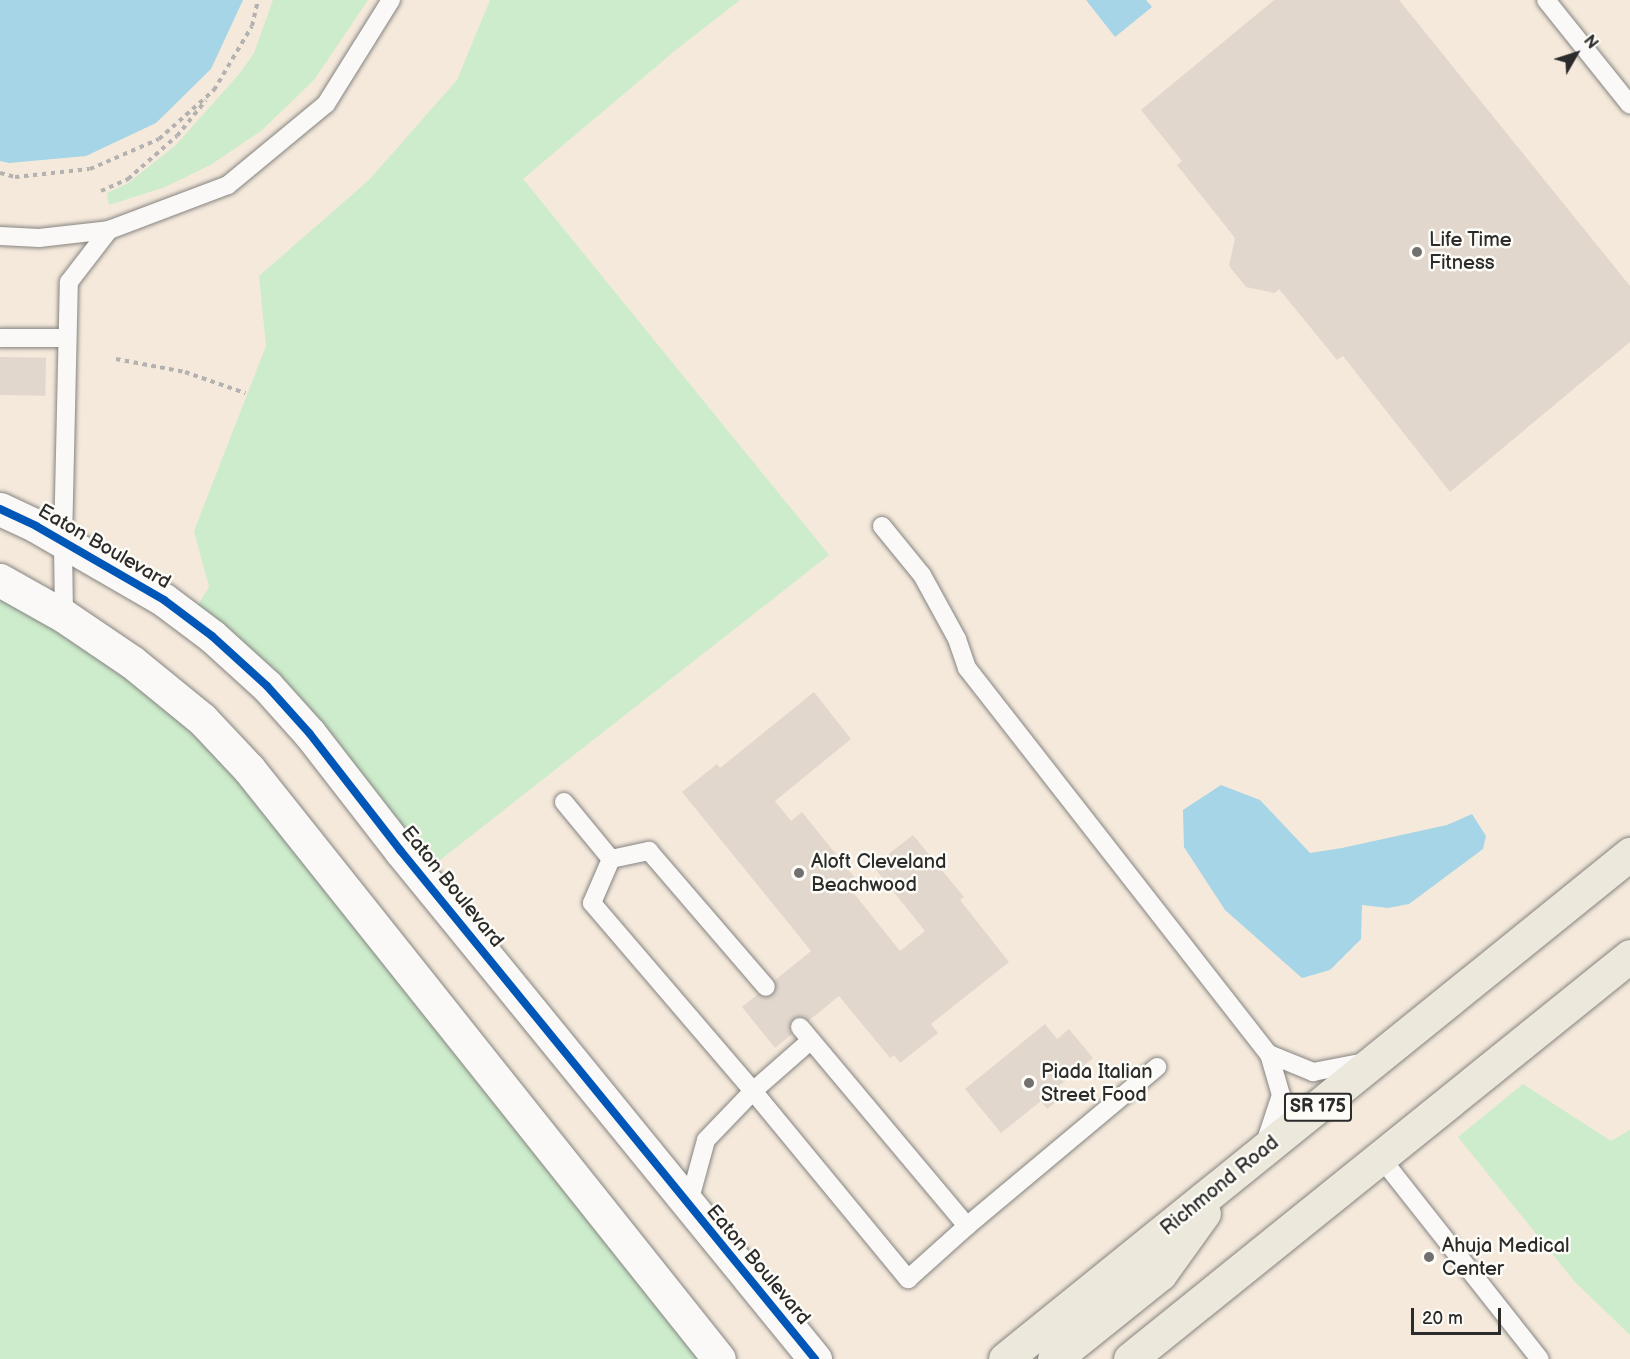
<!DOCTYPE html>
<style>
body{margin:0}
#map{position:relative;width:1630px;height:1359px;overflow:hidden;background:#f4f0ea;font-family:"Balsamiq Sans",sans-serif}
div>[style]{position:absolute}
.built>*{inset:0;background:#f5e9db;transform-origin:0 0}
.green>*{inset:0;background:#cceccb}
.water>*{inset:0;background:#a5d5e6}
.building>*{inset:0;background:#e1d7cd;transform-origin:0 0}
.path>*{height:4px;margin-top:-2px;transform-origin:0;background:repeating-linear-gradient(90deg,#b3b2b0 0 4.5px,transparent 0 9px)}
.roads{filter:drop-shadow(0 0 2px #858481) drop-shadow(0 0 2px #858481)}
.lane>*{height:18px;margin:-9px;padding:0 9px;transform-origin:9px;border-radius:9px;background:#faf9f7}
.secondary>*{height:33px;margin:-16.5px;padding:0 16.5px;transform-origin:16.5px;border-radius:16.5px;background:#faf9f7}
.primary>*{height:33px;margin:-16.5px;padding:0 16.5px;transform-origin:16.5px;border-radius:16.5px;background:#ece8dc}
.cycleway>*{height:8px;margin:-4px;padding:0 4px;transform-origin:4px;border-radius:4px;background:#0057b8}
.dots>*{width:16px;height:16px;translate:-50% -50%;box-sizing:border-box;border:3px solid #fdfcf7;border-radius:50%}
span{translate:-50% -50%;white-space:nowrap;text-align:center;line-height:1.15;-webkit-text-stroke:5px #fdfcf7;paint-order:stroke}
.shield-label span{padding:2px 4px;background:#fdfcf7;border:2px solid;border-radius:4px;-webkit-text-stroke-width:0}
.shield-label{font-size:18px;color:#2b2b2b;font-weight:700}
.poi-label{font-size:20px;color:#2b2b2b}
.left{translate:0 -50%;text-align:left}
.street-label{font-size:20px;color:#2b2b2b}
.north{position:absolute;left:1546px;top:24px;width:60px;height:60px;-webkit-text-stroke:4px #fdfcf7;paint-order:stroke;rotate:51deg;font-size:16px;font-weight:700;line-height:24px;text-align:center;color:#2b2b2b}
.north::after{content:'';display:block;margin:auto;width:21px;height:27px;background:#2b2b2b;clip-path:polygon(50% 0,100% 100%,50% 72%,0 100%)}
.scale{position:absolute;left:1411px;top:1308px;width:90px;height:27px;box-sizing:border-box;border:3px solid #2b2b2b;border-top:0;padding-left:8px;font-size:18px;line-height:21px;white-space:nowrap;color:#2b2b2b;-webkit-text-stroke:4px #fdfcf7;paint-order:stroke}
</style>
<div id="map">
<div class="built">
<i style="left:0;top:0;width:1630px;height:1359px"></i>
</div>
<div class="green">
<i style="clip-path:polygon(273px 0,368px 0,314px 80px,261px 131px,212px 164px,165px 187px,109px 205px,107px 193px,127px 184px,176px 145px,240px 73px,254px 53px)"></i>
<i style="clip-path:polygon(490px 0,740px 0,677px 49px,523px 179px,829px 555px,421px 875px,189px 619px,209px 587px,194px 531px,266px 346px,259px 276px,369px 180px,457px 80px)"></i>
<i style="clip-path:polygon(0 580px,202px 719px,719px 1359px,0 1359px)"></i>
<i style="clip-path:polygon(1523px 1084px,1611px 1141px,1630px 1130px,1630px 1335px,1575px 1282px,1458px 1137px)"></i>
</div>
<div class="water">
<i style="clip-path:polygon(0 0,243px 0,211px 69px,156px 123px,86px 156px,9px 163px,0 161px)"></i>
<i style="clip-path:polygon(1086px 0,1146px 0,1152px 7px,1115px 37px)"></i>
<i style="clip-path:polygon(1221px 785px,1260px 800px,1310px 853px,1342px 848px,1447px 825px,1472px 814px,1486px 836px,1483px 849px,1409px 904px,1388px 908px,1362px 905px,1361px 939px,1330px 970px,1302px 978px,1225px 910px,1184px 847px,1183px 810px)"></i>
</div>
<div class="building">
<i style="clip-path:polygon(1274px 0,1399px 0,1630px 286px,1630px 342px,1450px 492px,1343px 356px,1337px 360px,1279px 289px,1275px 293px,1246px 287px,1229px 266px,1235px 238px,1177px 165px,1182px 161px,1141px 110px)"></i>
<i style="left:0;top:357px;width:46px;height:38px;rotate:1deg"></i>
<i style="clip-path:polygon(814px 692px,851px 739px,775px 801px,791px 821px,802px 812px,856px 879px,848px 886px,900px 951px,925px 931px,873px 866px,913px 835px,964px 897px,960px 900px,1009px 962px,931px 1024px,938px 1033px,900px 1063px,894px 1055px,890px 1058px,839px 996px,775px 1048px,742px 1007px,811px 951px,682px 792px,717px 764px,720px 768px)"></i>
<i style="clip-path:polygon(1045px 1024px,1057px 1039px,1069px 1029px,1093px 1058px,1050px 1093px,1056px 1102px,1047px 1109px,1041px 1101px,1001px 1133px,965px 1089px)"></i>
</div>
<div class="path">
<i style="left:0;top:173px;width:16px;rotate:15deg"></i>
<i style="left:15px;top:177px;width:75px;rotate:-6.1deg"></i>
<i style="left:90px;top:169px;width:75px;rotate:-23.5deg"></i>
<i style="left:159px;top:139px;width:74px;rotate:-41.7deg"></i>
<i style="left:214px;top:90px;width:74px;rotate:-59.3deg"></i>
<i style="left:252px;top:26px;width:27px;rotate:-77deg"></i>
<i style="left:101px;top:191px;width:30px;rotate:-24deg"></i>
<i style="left:128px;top:179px;width:65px;rotate:-41.3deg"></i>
<i style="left:177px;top:136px;width:46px;rotate:-51.1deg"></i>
<i style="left:116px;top:359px;width:70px;rotate:10.7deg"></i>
<i style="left:185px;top:372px;width:64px;rotate:19.3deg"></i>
</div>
<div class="roads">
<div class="lane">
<i style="left:1546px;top:0;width:134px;rotate:51.3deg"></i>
<i style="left:0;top:236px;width:39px;rotate:3deg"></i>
<i style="left:39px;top:238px;width:70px;rotate:-6.5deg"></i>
<i style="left:109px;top:230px;width:127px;rotate:-20.7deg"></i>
<i style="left:228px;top:185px;width:127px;rotate:-39.6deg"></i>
<i style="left:326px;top:104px;width:123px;rotate:-58deg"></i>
<i style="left:0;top:338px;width:67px"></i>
<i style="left:882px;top:526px;width:63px;rotate:50.8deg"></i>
<i style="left:922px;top:575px;width:73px;rotate:61.3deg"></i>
<i style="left:957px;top:639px;width:31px;rotate:71deg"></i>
<i style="left:967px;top:668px;width:490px;rotate:52deg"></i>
<i style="left:64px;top:616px;width:75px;rotate:-90.8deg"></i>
<i style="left:63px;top:541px;width:259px;rotate:-88.7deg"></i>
<i style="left:69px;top:282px;width:66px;rotate:-52.4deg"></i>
<i style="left:564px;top:802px;width:74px;rotate:50.5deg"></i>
<i style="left:611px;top:859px;width:48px;rotate:113.4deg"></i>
<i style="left:592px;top:903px;width:248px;rotate:49.4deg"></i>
<i style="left:753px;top:1091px;width:77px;rotate:-41.3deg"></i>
<i style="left:611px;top:859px;width:39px;rotate:-12deg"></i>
<i style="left:649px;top:851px;width:179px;rotate:49.3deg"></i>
<i style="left:800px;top:1027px;width:260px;rotate:50deg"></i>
<i style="left:1264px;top:1146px;width:54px;rotate:-71.6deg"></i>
<i style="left:1281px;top:1095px;width:43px;rotate:-106.3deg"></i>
<i style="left:1269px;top:1054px;width:48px;rotate:22.2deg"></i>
<i style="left:1313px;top:1072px;width:53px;rotate:-10.9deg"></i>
<i style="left:1381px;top:1158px;width:256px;rotate:51.7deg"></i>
<i style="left:688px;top:1206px;width:68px;rotate:-74.7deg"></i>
<i style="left:706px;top:1140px;width:68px;rotate:-46.2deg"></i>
<i style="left:753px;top:1091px;width:244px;rotate:50.5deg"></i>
<i style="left:908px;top:1279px;width:79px;rotate:-41.9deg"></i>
<i style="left:967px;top:1226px;width:248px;rotate:-39.9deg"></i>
</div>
<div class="secondary">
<i style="left:0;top:509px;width:40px;rotate:25deg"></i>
<i style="left:36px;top:526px;width:148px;rotate:30deg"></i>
<i style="left:164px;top:600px;width:60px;rotate:36.9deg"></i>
<i style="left:212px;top:636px;width:74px;rotate:42.3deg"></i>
<i style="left:267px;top:686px;width:64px;rotate:48.1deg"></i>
<i style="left:310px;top:734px;width:147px;rotate:52.2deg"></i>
<i style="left:400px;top:850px;width:657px;rotate:50.81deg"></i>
<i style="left:0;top:580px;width:73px;rotate:29.4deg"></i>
<i style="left:64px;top:616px;width:82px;rotate:34.1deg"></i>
<i style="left:132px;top:662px;width:90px;rotate:39.2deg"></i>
<i style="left:202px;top:719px;width:69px;rotate:46.8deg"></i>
<i style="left:249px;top:769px;width:754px;rotate:51.46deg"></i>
</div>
<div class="primary">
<i style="left:1005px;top:1359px;width:804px;rotate:-38.94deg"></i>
<i style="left:1054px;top:1359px;width:136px;rotate:-38.7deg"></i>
<i style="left:1160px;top:1274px;width:75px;rotate:-54.2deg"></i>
<i style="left:1130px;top:1359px;width:642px;rotate:-38.87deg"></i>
</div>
</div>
<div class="cycleway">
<i style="left:0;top:509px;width:40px;rotate:25deg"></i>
<i style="left:36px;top:526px;width:148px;rotate:30deg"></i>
<i style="left:164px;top:600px;width:60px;rotate:36.9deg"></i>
<i style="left:212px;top:636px;width:74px;rotate:42.3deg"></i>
<i style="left:267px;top:686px;width:64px;rotate:48.1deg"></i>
<i style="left:310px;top:734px;width:147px;rotate:52.2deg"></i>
<i style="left:400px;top:850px;width:657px;rotate:50.81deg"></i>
</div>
<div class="dots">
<i style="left:1417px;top:252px;background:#71706e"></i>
<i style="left:799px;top:873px;background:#71706e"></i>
<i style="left:1029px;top:1083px;background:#71706e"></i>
<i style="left:1429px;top:1257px;background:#71706e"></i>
</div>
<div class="shield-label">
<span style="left:1318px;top:1107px">SR 175</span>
</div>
<div class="poi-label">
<span class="left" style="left:1429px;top:252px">Life Time<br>Fitness</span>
<span class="left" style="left:811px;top:874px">Aloft Cleveland<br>Beachwood</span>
<span class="left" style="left:1041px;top:1084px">Piada Italian<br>Street Food</span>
<span class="left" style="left:1442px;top:1258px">Ahuja Medical<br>Center</span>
</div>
<div class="street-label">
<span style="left:104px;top:547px;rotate:30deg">Eaton Boulevard</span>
<span style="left:452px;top:887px;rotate:51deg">Eaton Boulevard</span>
<span style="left:1220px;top:1186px;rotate:-39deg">Richmond Road</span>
<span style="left:758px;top:1265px;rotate:50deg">Eaton Boulevard</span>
</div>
<div class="north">N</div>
<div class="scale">20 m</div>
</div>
